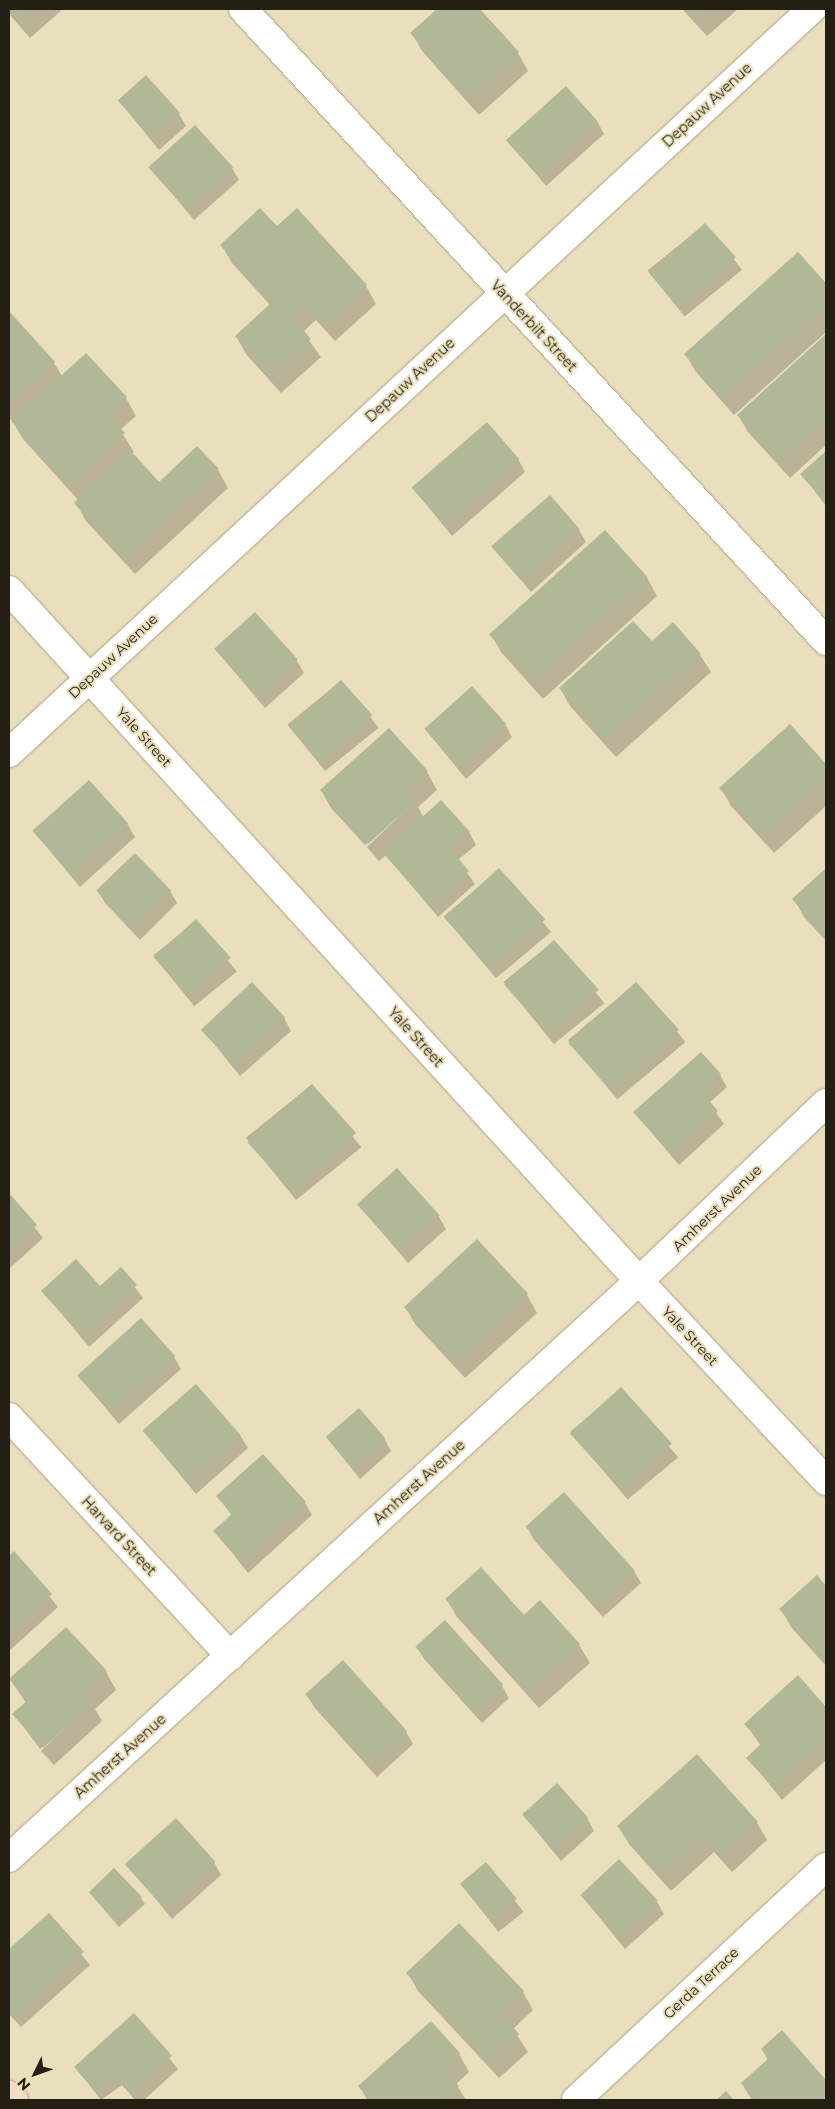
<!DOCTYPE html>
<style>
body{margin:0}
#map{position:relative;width:835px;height:2109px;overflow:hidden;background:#e9dfbd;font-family:Montserrat,sans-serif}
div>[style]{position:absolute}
.shadow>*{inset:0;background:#0003;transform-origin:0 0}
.building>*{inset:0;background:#b0b898;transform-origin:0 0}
.roads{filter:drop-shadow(0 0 1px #aca282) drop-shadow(0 0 1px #aca282)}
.street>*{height:28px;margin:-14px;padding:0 14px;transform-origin:14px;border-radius:14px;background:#fff}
.secondary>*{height:28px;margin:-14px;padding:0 14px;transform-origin:14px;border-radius:14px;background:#f3dec5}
span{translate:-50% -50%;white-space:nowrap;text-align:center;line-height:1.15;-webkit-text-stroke:4px #e9dfbd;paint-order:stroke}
.street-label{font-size:14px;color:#231f12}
.frame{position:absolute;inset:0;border:10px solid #231f12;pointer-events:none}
.north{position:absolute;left:10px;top:2049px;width:50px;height:50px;-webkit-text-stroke:4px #e9dfbd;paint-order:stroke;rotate:228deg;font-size:14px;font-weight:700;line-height:20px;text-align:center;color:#231f12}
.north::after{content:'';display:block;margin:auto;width:18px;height:22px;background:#231f12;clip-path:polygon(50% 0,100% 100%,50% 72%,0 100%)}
</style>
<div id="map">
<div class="shadow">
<i style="clip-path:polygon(9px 9px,63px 9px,30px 38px,9px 14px)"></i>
<i style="clip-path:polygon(439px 9px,478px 9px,518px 53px,528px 71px,479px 115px,422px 51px,412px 33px)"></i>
<i style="clip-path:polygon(682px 9px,738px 9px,707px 36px)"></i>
<i style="clip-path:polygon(119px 101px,179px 114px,186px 126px,159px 150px)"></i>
<i style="clip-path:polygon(597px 121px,604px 134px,546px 186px,508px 140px)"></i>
<i style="clip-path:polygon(150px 167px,232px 168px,239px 180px,194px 220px)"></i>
<i style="clip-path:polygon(297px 210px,366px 286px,376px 304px,335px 341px,316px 320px,303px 332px,321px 357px,281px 393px,246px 354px,236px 336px,270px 305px,232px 263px,222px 246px,276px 228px)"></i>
<i style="left:705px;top:224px;width:59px;height:74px;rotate:51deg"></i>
<i style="clip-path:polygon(798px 253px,826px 284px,826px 332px,734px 415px,696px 372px,686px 355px)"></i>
<i style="clip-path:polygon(9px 312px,54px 363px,62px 376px,126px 398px,136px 416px,120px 430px,134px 452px,132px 454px,159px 483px,218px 470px,228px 488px,135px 574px,86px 521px,76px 503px,79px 501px,23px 439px,11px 419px,9px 422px)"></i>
<i style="clip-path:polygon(826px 336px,826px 445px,790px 478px,748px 432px,738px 415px)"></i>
<i style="clip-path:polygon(826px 452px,826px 506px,802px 474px)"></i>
<i style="clip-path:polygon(518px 459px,525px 472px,452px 536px,414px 489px)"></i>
<i style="clip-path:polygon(579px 530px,586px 542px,531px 592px,494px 547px)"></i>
<i style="clip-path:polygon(605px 531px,647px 578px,657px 596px,543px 699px,501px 652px,491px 634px)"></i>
<i style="clip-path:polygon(673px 624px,700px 655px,711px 672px,616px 757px,570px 706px,560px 688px,652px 643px)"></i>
<i style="clip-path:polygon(215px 649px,297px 661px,304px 673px,265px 708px)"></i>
<i style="left:341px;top:681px;width:60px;height:69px;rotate:51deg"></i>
<i style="clip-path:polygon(505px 724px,512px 737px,466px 779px,425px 729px)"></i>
<i style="clip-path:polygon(790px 726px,826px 766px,826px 806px,774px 853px,731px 806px,721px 788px)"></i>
<i style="clip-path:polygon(389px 730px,427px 772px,437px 790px,418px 807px,424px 818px,469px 832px,476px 845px,458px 860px,475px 884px,438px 917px,386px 855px,379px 861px,367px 847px,415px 801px,365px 845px,331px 808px,321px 790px)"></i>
<i style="clip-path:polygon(128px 825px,135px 837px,80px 887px,34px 832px)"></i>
<i style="left:499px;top:870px;width:81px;height:72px;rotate:50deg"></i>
<i style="clip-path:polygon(826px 870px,826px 941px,804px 917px,794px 899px)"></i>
<i style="clip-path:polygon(98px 891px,170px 891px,177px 903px,140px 940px,105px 903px)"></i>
<i style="left:196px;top:921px;width:65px;height:55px;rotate:51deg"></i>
<i style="left:554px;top:941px;width:80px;height:65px;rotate:51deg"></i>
<i style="left:636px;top:983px;width:77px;height:89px;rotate:50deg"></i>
<i style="clip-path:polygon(284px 1018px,291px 1031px,240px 1076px,202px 1029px)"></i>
<i style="clip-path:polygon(720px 1075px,727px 1087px,709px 1103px,724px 1124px,679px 1165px,635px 1113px)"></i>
<i style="left:311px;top:1085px;width:80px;height:84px;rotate:51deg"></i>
<i style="clip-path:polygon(9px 1195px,43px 1238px,9px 1269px)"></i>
<i style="clip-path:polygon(358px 1204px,439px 1217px,446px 1229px,408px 1263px)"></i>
<i style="clip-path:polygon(121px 1269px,143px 1298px,89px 1347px,43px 1291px,100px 1288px)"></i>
<i style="clip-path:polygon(527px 1295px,537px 1313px,465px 1378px,415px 1324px,405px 1306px)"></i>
<i style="clip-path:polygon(174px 1357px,181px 1369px,119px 1424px,79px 1376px)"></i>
<i style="left:621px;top:1389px;width:89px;height:66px;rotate:50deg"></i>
<i style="clip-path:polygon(144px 1431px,240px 1435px,248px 1448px,196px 1494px)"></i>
<i style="clip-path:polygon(327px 1438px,384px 1438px,391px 1451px,360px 1479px)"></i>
<i style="clip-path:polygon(218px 1496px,305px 1503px,312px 1515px,248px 1573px,215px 1531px,232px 1516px)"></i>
<i style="clip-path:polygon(527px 1527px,634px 1571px,641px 1583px,603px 1617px,534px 1540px)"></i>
<i style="clip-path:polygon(14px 1553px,58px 1607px,9px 1651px,9px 1558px)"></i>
<i style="clip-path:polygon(817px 1577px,826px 1588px,826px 1666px,791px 1627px,781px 1609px)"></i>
<i style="clip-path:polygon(447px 1600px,523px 1616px,540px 1601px,579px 1645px,590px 1663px,539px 1708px,457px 1617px)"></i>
<i style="clip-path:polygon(445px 1622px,502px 1686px,509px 1698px,482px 1723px,424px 1659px,417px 1647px)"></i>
<i style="clip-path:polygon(106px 1672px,116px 1690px,95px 1709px,102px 1721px,54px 1765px,41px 1751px,92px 1702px,40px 1749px,14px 1714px,26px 1703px,10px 1679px)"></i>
<i style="clip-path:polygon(798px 1677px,826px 1708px,826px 1760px,782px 1800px,748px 1758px,761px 1746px,746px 1724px)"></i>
<i style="clip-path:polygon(307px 1695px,406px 1732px,413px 1744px,377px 1777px,314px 1707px)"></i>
<i style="clip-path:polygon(697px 1756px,757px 1823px,767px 1840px,732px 1872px,714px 1852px,671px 1891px,629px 1844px,618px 1826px)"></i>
<i style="clip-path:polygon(523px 1815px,587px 1818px,594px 1831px,561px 1861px)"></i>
<i style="clip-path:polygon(214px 1862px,221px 1875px,172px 1919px,127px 1864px)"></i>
<i style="left:486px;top:1864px;width:61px;height:32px;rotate:52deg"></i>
<i style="clip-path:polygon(89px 1892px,141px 1898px,145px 1904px,119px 1927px)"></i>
<i style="clip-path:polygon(581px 1895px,657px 1902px,664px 1914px,625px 1949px)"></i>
<i style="clip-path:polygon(49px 1915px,90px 1965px,21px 2027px,9px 2014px,9px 1950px)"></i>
<i style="clip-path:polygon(459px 1925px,523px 1992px,533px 2010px,513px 2029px,528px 2052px,499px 2078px,418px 1991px,408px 1973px)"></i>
<i style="clip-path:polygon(134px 2015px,178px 2069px,144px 2100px,135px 2100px,122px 2085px,101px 2100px,76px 2068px)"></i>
<i style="clip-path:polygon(431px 2022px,459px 2054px,469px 2072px,456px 2084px,466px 2100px,367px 2100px,360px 2087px)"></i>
<i style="clip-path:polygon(782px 2031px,826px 2082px,826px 2100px,752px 2100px,742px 2084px,768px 2060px,762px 2049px)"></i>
</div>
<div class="building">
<i style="clip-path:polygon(9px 9px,33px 9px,19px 21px)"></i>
<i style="clip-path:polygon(437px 9px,480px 9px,519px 52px,468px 98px,410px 33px)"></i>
<i style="clip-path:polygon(687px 9px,708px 9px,696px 19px)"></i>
<i style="left:146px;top:75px;width:51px;height:38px;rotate:48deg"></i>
<i style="left:566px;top:86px;width:47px;height:81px;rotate:48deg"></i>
<i style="left:195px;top:125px;width:57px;height:63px;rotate:48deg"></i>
<i style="clip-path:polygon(260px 208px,277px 226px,297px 208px,367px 285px,325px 324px,305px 304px,291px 316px,311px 339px,271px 376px,235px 336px,272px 302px,220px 245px)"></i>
<i style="left:705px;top:223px;width:46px;height:75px;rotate:48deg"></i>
<i style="clip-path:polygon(798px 252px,826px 283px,826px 305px,723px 398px,684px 354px)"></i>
<i style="clip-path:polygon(9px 311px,55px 362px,9px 403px)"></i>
<i style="clip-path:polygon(826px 334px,826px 418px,779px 461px,737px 415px)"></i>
<i style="clip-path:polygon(86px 353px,127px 397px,108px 414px,125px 433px,68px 485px,11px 421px)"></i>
<i style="left:487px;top:422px;width:49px;height:100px;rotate:49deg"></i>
<i style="clip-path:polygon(197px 446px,219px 469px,124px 557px,74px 503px,131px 451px,159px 482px)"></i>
<i style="clip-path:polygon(826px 451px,826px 495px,822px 499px,800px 474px)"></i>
<i style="left:550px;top:495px;width:45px;height:78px;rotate:49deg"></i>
<i style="left:605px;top:530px;width:64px;height:156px;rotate:48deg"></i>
<i style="left:255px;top:612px;width:64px;height:55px;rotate:48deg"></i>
<i style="clip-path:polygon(633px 621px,652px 641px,673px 622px,701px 654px,606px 740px,559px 688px)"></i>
<i style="left:341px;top:680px;width:47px;height:70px;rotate:48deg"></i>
<i style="left:472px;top:686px;width:51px;height:64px;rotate:48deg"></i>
<i style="clip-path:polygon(790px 724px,826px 764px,826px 779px,763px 836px,719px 788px)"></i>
<i style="clip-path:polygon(389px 728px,428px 771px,406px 791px,416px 801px,368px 844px,320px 790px)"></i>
<i style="left:89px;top:780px;width:59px;height:76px;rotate:48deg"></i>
<i style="clip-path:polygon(441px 800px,470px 832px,450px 849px,469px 871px,430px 906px,383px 853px)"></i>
<i style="left:135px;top:853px;width:52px;height:54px;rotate:46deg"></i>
<i style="left:499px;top:868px;width:69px;height:74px;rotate:48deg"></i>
<i style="clip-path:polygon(826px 868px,826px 937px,792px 899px)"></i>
<i style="left:196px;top:919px;width:52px;height:57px;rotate:48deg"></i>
<i style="left:554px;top:940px;width:67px;height:67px;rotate:48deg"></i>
<i style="left:252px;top:982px;width:49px;height:70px;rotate:47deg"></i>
<i style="left:636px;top:982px;width:64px;height:91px;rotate:48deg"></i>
<i style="clip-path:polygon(701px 1052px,721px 1074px,701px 1092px,718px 1111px,671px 1154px,633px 1112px)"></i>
<i style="left:312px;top:1084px;width:66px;height:87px;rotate:48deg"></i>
<i style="left:397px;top:1168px;width:64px;height:54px;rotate:48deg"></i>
<i style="clip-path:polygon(9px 1193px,37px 1225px,9px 1250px)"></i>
<i style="left:477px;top:1239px;width:75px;height:100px;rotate:47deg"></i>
<i style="clip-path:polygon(76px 1259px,100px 1286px,121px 1267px,137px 1285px,81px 1335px,41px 1291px)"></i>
<i style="left:141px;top:1318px;width:51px;height:86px;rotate:48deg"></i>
<i style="left:196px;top:1384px;width:68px;height:71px;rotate:49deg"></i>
<i style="left:621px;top:1387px;width:76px;height:69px;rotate:48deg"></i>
<i style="left:359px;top:1408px;width:40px;height:44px;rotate:49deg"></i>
<i style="clip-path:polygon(263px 1454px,306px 1502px,240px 1561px,213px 1531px,232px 1514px,216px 1496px)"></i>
<i style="left:564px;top:1492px;width:105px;height:52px;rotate:48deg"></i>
<i style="clip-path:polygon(14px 1551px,52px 1594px,9px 1633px,9px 1556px)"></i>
<i style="clip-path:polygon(481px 1567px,524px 1615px,540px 1600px,580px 1644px,528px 1691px,445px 1599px)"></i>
<i style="clip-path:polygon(817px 1575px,826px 1586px,826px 1662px,779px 1609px)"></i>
<i style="left:445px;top:1620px;width:87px;height:40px;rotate:48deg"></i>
<i style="clip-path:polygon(66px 1627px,107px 1671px,83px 1692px,93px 1703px,43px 1748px,12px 1714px,28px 1700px,9px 1679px)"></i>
<i style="left:343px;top:1660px;width:96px;height:51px;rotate:48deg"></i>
<i style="clip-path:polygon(798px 1675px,826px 1707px,826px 1741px,774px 1788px,746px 1758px,762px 1743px,744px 1724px)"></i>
<i style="clip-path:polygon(697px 1754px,758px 1822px,721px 1855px,703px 1835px,660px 1874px,617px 1826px)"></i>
<i style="left:557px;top:1783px;width:47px;height:47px;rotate:48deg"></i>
<i style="left:176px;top:1818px;width:59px;height:69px;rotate:48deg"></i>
<i style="left:619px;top:1859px;width:57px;height:53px;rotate:47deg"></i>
<i style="left:486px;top:1862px;width:48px;height:34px;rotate:50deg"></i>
<i style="left:114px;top:1868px;width:40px;height:35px;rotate:46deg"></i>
<i style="clip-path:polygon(49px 1913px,84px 1952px,13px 2016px,9px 2011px,9px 1949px)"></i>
<i style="clip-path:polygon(459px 1923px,524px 1991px,501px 2013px,519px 2034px,488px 2061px,406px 1973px)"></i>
<i style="clip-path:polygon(134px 2013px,172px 2056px,131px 2093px,114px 2074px,95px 2091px,74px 2067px)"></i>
<i style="clip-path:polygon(431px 2021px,460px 2053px,443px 2068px,459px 2086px,443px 2100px,370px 2100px,358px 2086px)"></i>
<i style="clip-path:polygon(782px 2030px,826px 2080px,826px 2100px,756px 2100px,741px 2083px,769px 2058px,761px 2049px)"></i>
<i style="clip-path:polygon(726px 2091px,734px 2100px,716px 2100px)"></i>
</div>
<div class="roads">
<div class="street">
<i style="left:243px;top:9px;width:860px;rotate:47.31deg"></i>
<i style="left:9px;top:590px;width:935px;rotate:47.64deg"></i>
<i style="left:639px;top:1281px;width:274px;rotate:46.9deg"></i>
<i style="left:9px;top:753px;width:1095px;rotate:-42.82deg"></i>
<i style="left:9px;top:1417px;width:326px;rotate:47.2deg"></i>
<i style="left:9px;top:1858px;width:854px;rotate:-42.49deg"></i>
<i style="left:639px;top:1281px;width:258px;rotate:-43.6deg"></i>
<i style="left:576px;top:2100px;width:342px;rotate:-43deg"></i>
</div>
<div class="secondary">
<i style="left:9px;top:2095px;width:7px;rotate:45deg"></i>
</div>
</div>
<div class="street-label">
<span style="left:707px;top:105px;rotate:-43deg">Depauw Avenue</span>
<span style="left:534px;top:326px;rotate:47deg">Vanderbilt Street</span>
<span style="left:410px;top:380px;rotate:-43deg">Depauw Avenue</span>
<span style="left:113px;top:656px;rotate:-43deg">Depauw Avenue</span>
<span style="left:144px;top:737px;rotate:48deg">Yale Street</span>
<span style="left:416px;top:1037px;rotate:48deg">Yale Street</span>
<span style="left:717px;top:1208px;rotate:-44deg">Amherst Avenue</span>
<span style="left:690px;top:1336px;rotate:47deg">Yale Street</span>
<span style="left:419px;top:1482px;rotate:-42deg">Amherst Avenue</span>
<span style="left:119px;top:1536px;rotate:47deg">Harvard Street</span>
<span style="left:120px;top:1756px;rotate:-42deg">Amherst Avenue</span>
<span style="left:701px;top:1983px;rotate:-43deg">Gerda Terrace</span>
</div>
<div class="frame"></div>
<div class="north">N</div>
</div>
